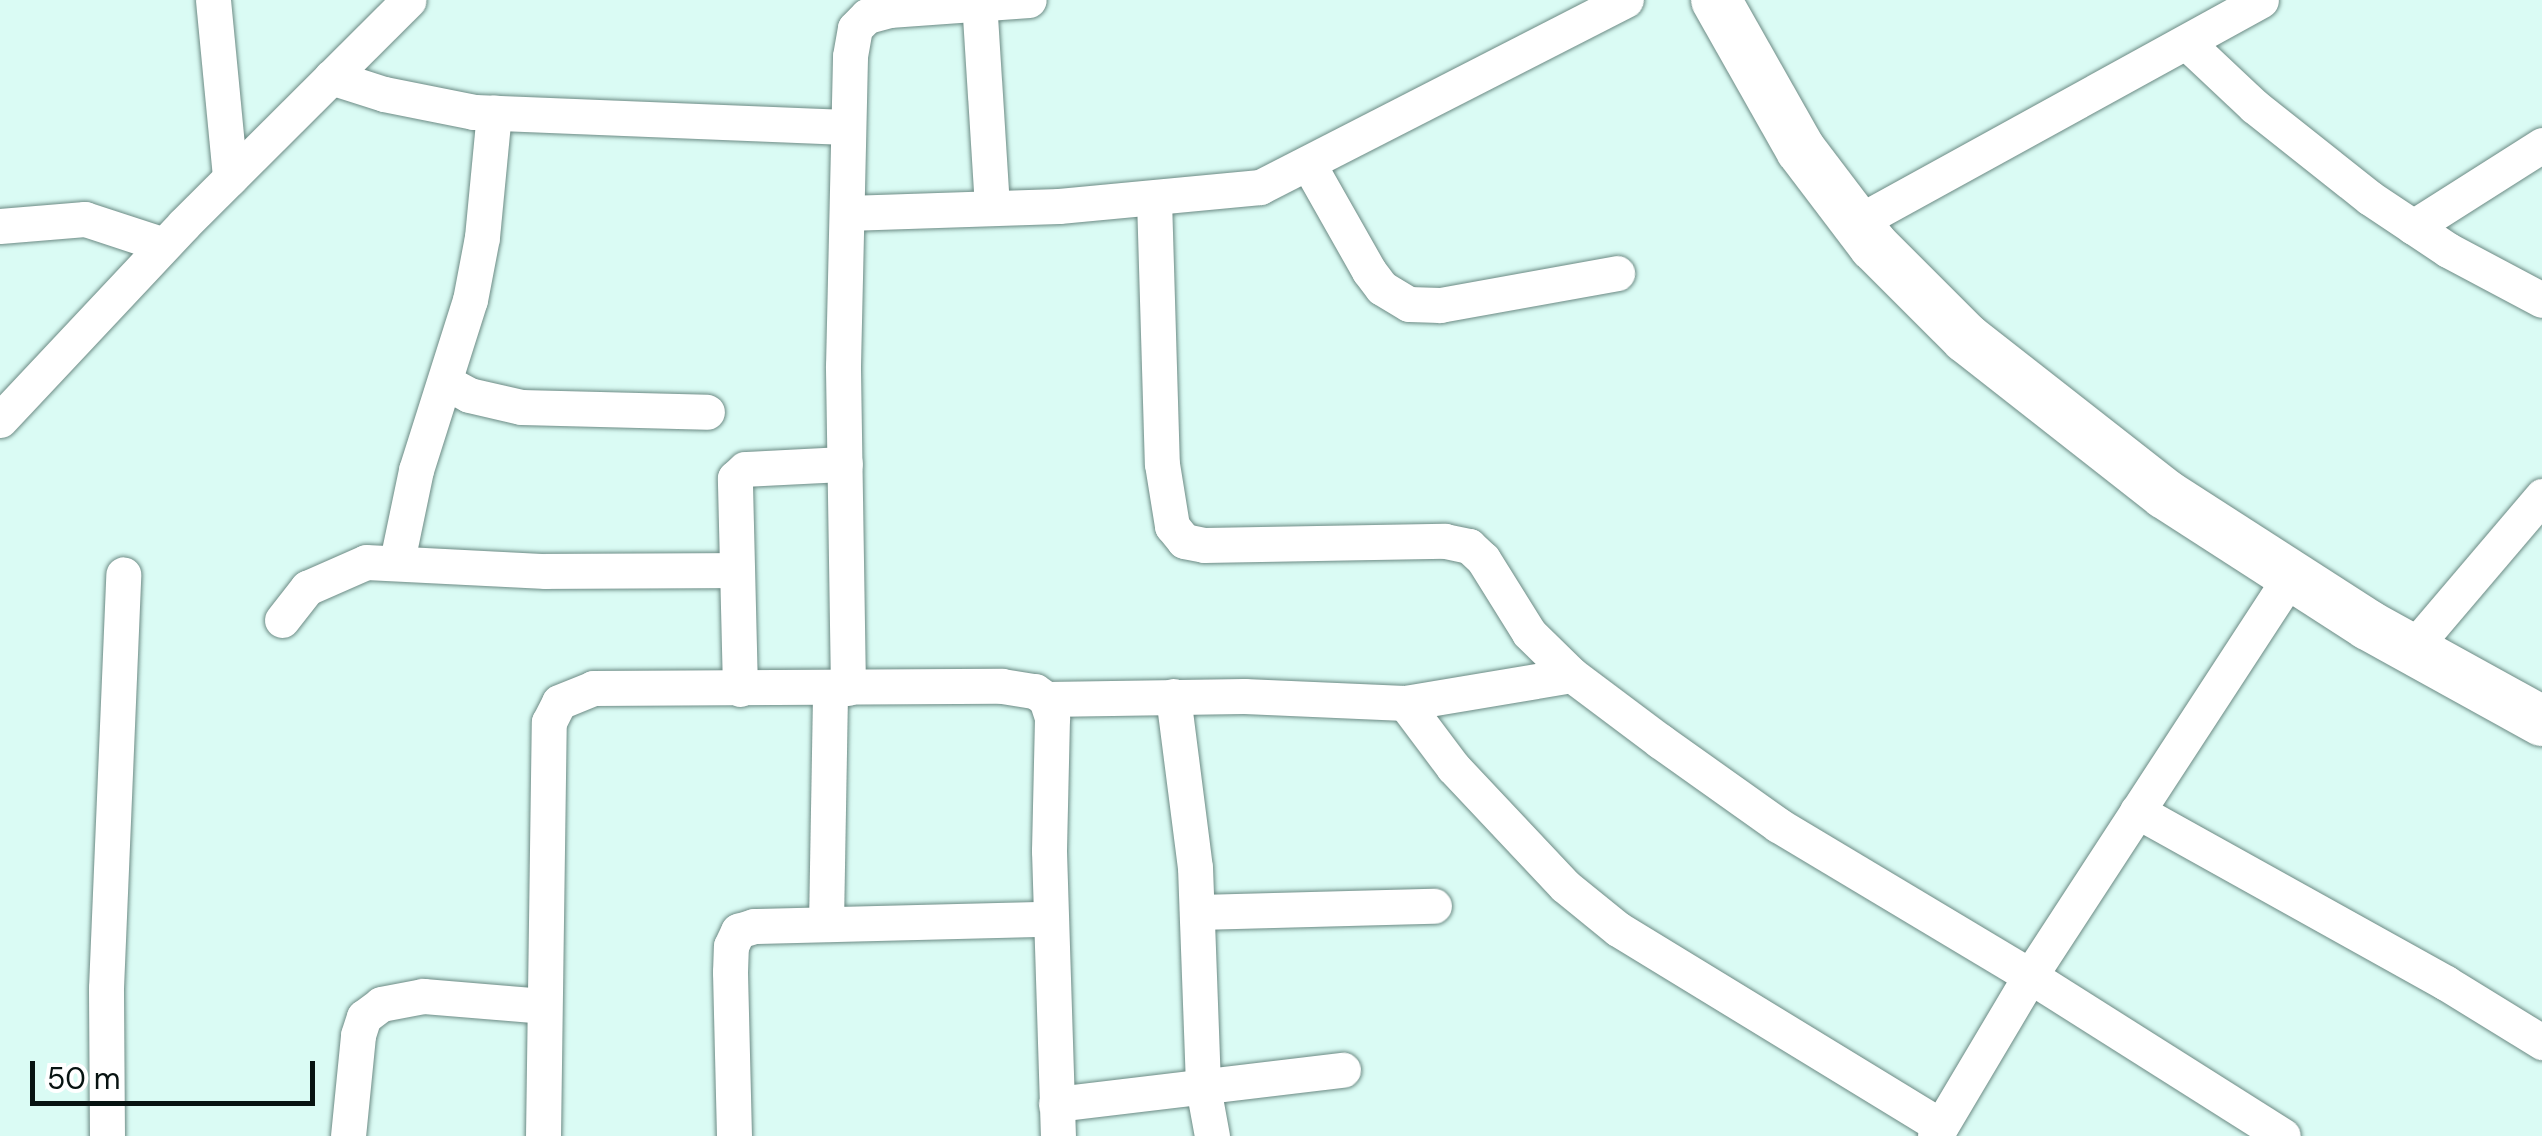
<!DOCTYPE html>
<style>
body{margin:0}
#map{position:relative;width:2542px;height:1136px;overflow:hidden;background:#dafbf4;font-family:"DM Sans",sans-serif}
div>[style]{position:absolute}
.roads{filter:drop-shadow(0 0 2px #6c8a84) drop-shadow(0 0 2px #6c8a84)}
.street>*{height:35px;margin:-17.5px;padding:0 17.5px;transform-origin:17.5px;border-radius:17.5px;background:#fff}
.secondary>*{height:50px;margin:-25px;padding:0 25px;transform-origin:25px;border-radius:25px;background:#fff}
span{translate:-50% -50%;white-space:nowrap;text-align:center;line-height:1.15;-webkit-text-stroke:9px #fff;paint-order:stroke}
.scale{position:absolute;left:30px;top:1061px;width:285px;height:45px;box-sizing:border-box;border:5px solid #071311;border-top:0;padding-left:12px;font-size:30px;line-height:35px;white-space:nowrap;color:#071311;-webkit-text-stroke:8px #fff;paint-order:stroke}
</style>
<div id="map">
<div class="roads">
<div class="street">
<i style="left:213px;top:0;width:179px;rotate:84.5deg"></i>
<i style="left:979px;top:0;width:208px;rotate:86.4deg"></i>
<i style="left:2187px;top:43px;width:92px;rotate:43.2deg"></i>
<i style="left:2254px;top:106px;width:148px;rotate:38.4deg"></i>
<i style="left:2370px;top:198px;width:94px;rotate:33.7deg"></i>
<i style="left:2448px;top:250px;width:106px;rotate:28deg"></i>
<i style="left:331px;top:77px;width:56px;rotate:17.8deg"></i>
<i style="left:384px;top:94px;width:92px;rotate:11.3deg"></i>
<i style="left:474px;top:112px;width:374px;rotate:2.3deg"></i>
<i style="left:1309px;top:165px;width:122px;rotate:60.5deg"></i>
<i style="left:1369px;top:271px;width:21px;rotate:53deg"></i>
<i style="left:1382px;top:288px;width:31px;rotate:31deg"></i>
<i style="left:1409px;top:304px;width:31px;rotate:2deg"></i>
<i style="left:1440px;top:305px;width:180px;rotate:-10.2deg"></i>
<i style="left:1154px;top:199px;width:265px;rotate:88.3deg"></i>
<i style="left:1162px;top:464px;width:63px;rotate:80.8deg"></i>
<i style="left:1172px;top:526px;width:19px;rotate:51deg"></i>
<i style="left:1184px;top:541px;width:20px;rotate:11deg"></i>
<i style="left:1204px;top:545px;width:241px;rotate:-1deg"></i>
<i style="left:1445px;top:541px;width:25px;rotate:12deg"></i>
<i style="left:1469px;top:546px;width:19px;rotate:43deg"></i>
<i style="left:1483px;top:559px;width:87px;rotate:58.1deg"></i>
<i style="left:1529px;top:633px;width:60px;rotate:44.3deg"></i>
<i style="left:1572px;top:675px;width:110px;rotate:36.9deg"></i>
<i style="left:1660px;top:741px;width:145px;rotate:35.4deg"></i>
<i style="left:1778px;top:825px;width:294px;rotate:30.9deg"></i>
<i style="left:2030px;top:976px;width:299px;rotate:32.3deg"></i>
<i style="left:847px;top:213px;width:212px;rotate:-1.9deg"></i>
<i style="left:1059px;top:206px;width:202px;rotate:-5.4deg"></i>
<i style="left:1260px;top:187px;width:411px;rotate:-27.1deg"></i>
<i style="left:1856px;top:223px;width:462px;rotate:-28.8deg"></i>
<i style="left:0;top:226px;width:85px;rotate:-4.7deg"></i>
<i style="left:85px;top:219px;width:83px;rotate:18.2deg"></i>
<i style="left:2413px;top:227px;width:153px;rotate:-32.4deg"></i>
<i style="left:445px;top:382px;width:27px;rotate:28deg"></i>
<i style="left:469px;top:395px;width:53px;rotate:13deg"></i>
<i style="left:521px;top:407px;width:186px;rotate:1.5deg"></i>
<i style="left:0;top:420px;width:269px;rotate:-46.8deg"></i>
<i style="left:184px;top:224px;width:317px;rotate:-44.9deg"></i>
<i style="left:397px;top:561px;width:93px;rotate:-78.2deg"></i>
<i style="left:416px;top:470px;width:178px;rotate:-72.4deg"></i>
<i style="left:470px;top:300px;width:64px;rotate:-79.2deg"></i>
<i style="left:482px;top:237px;width:125px;rotate:-84.5deg"></i>
<i style="left:282px;top:620px;width:41px;rotate:-52deg"></i>
<i style="left:307px;top:588px;width:64px;rotate:-23.8deg"></i>
<i style="left:366px;top:562px;width:180px;rotate:2.9deg"></i>
<i style="left:546px;top:571px;width:190px;rotate:-0.3deg"></i>
<i style="left:2412px;top:649px;width:201px;rotate:-49.6deg"></i>
<i style="left:848px;top:688px;width:322px;rotate:-90.9deg"></i>
<i style="left:843px;top:366px;width:310px;rotate:-88.7deg"></i>
<i style="left:850px;top:56px;width:28px;rotate:-80deg"></i>
<i style="left:855px;top:28px;width:17px;rotate:-45deg"></i>
<i style="left:867px;top:16px;width:23px;rotate:-15deg"></i>
<i style="left:889px;top:10px;width:140px;rotate:-4.1deg"></i>
<i style="left:740px;top:689px;width:211px;rotate:-91.4deg"></i>
<i style="left:735px;top:478px;width:13px;rotate:-42deg"></i>
<i style="left:745px;top:469px;width:100px;rotate:-2.9deg"></i>
<i style="left:1173px;top:696px;width:172px;rotate:82.7deg"></i>
<i style="left:1195px;top:867px;width:220px;rotate:87.9deg"></i>
<i style="left:1203px;top:1087px;width:50px;rotate:79.6deg"></i>
<i style="left:1046px;top:699px;width:198px;rotate:-0.9deg"></i>
<i style="left:1244px;top:696px;width:161px;rotate:2.5deg"></i>
<i style="left:1405px;top:703px;width:169px;rotate:-9.5deg"></i>
<i style="left:1405px;top:703px;width:80px;rotate:53.1deg"></i>
<i style="left:1453px;top:767px;width:163px;rotate:46.7deg"></i>
<i style="left:1565px;top:886px;width:68px;rotate:39.1deg"></i>
<i style="left:1618px;top:929px;width:378px;rotate:31.4deg"></i>
<i style="left:2137px;top:811px;width:354px;rotate:29.1deg"></i>
<i style="left:2446px;top:983px;width:113px;rotate:31.6deg"></i>
<i style="left:1197px;top:912px;width:237px;rotate:-1.5deg"></i>
<i style="left:826px;top:924px;width:236px;rotate:-89deg"></i>
<i style="left:1056px;top:1104px;width:289px;rotate:-6.8deg"></i>
<i style="left:107px;top:1136px;width:148px;rotate:-90.4deg"></i>
<i style="left:106px;top:988px;width:414px;rotate:-87.6deg"></i>
<i style="left:348px;top:1136px;width:101px;rotate:-84.3deg"></i>
<i style="left:358px;top:1035px;width:19px;rotate:-72deg"></i>
<i style="left:364px;top:1017px;width:21px;rotate:-37deg"></i>
<i style="left:381px;top:1004px;width:43px;rotate:-10.8deg"></i>
<i style="left:423px;top:996px;width:121px;rotate:4.7deg"></i>
<i style="left:543px;top:1136px;width:414px;rotate:-89.2deg"></i>
<i style="left:549px;top:722px;width:22px;rotate:-63deg"></i>
<i style="left:559px;top:702px;width:37px;rotate:-22deg"></i>
<i style="left:593px;top:688px;width:409px;rotate:-0.3deg"></i>
<i style="left:1002px;top:686px;width:33px;rotate:9deg"></i>
<i style="left:1035px;top:691px;width:14px;rotate:36deg"></i>
<i style="left:1046px;top:699px;width:20px;rotate:72deg"></i>
<i style="left:1052px;top:718px;width:133px;rotate:91.3deg"></i>
<i style="left:1049px;top:851px;width:285px;rotate:88.2deg"></i>
<i style="left:734px;top:1136px;width:164px;rotate:-91.4deg"></i>
<i style="left:730px;top:972px;width:26px;rotate:-88deg"></i>
<i style="left:731px;top:946px;width:17px;rotate:-65deg"></i>
<i style="left:738px;top:931px;width:17px;rotate:-17deg"></i>
<i style="left:754px;top:926px;width:296px;rotate:-1.4deg"></i>
<i style="left:1935px;top:1136px;width:186px;rotate:-59.3deg"></i>
<i style="left:2030px;top:976px;width:478px;rotate:-56.9deg"></i>
</div>
<div class="secondary">
<i style="left:1716px;top:0;width:172px;rotate:60.5deg"></i>
<i style="left:1801px;top:150px;width:121px;rotate:52.8deg"></i>
<i style="left:1874px;top:246px;width:130px;rotate:45deg"></i>
<i style="left:1966px;top:338px;width:253px;rotate:38.1deg"></i>
<i style="left:2165px;top:494px;width:242px;rotate:32.8deg"></i>
<i style="left:2368px;top:625px;width:199px;rotate:28.9deg"></i>
</div>
</div>
<div class="scale">50 m</div>
</div>
